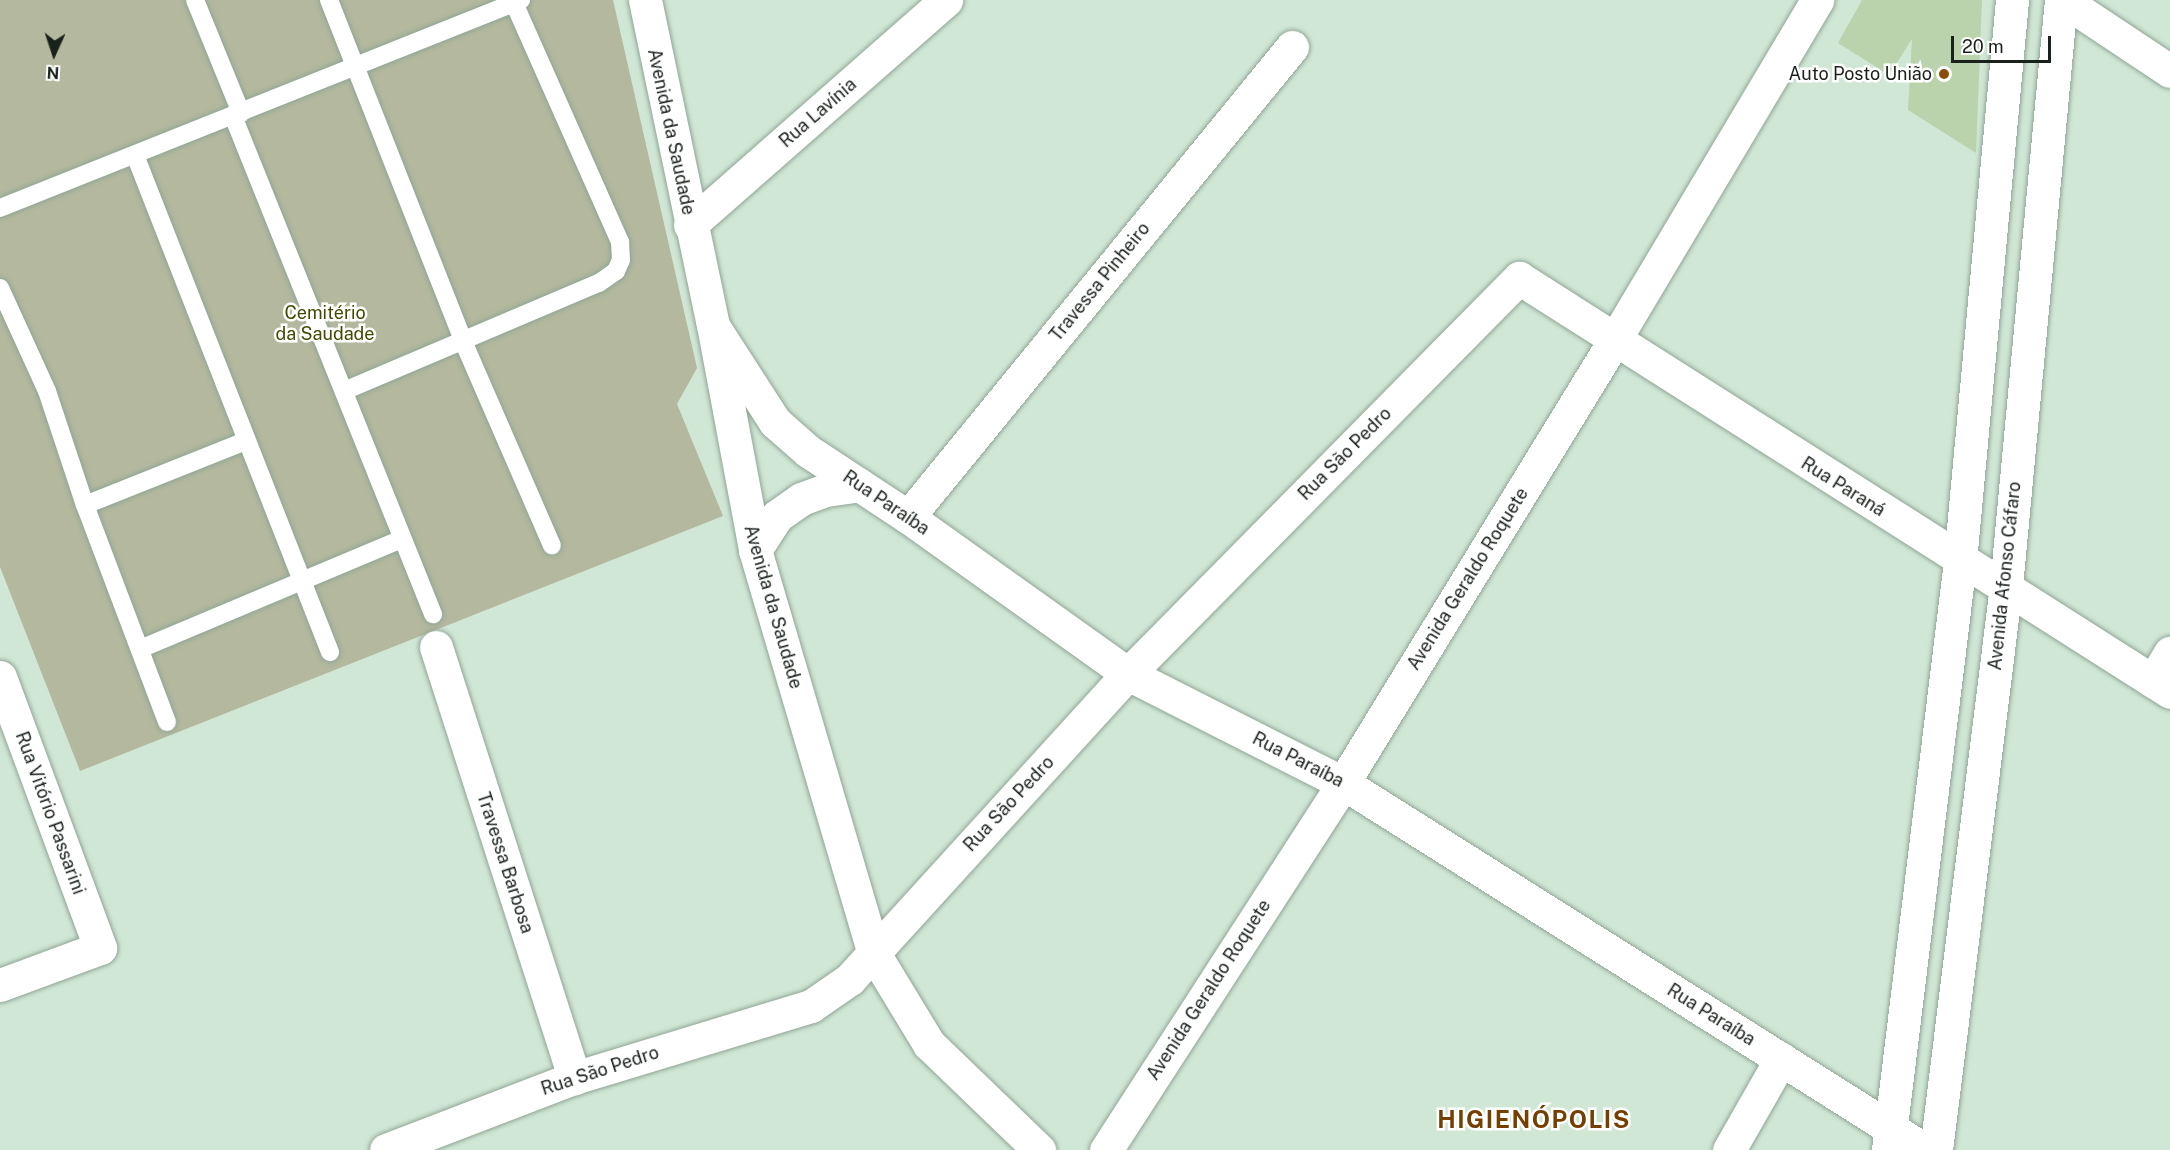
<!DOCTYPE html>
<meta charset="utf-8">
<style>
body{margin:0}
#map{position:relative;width:2170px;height:1150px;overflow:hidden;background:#d0e7d6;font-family:"Public Sans",sans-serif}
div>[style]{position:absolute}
.green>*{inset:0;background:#b3b89e}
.building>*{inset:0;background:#bad3ac}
.roads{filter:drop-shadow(0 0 2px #90a595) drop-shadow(0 0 2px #90a595)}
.service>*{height:18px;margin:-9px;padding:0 9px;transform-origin:9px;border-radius:9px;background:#fff}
.minor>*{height:33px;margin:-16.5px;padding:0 16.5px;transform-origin:16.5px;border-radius:16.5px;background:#fff}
.tertiary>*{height:33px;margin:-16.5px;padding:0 16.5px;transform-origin:16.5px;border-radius:16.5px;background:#fff}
.secondary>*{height:33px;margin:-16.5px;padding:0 16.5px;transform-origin:16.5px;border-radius:16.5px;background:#fff}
.dots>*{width:16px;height:16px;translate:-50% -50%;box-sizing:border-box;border:3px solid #fff;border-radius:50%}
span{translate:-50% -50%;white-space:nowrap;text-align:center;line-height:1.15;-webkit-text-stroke:5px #fff;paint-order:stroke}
.poi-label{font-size:18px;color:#19211b}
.right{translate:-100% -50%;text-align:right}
.street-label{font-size:18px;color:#19211b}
.park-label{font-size:18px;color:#434a00}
.district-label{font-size:24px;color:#753f01;font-weight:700;letter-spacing:1.5px}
.north{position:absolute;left:24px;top:24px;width:60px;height:60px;-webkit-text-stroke:4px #fff;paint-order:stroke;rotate:183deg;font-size:16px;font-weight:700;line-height:24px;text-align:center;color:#19211b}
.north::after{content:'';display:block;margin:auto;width:21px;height:27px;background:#19211b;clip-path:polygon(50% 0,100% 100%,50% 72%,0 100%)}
.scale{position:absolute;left:1951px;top:36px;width:100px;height:27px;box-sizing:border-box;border:3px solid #19211b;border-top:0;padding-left:8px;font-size:18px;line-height:21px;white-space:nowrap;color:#19211b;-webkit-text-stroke:4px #fff;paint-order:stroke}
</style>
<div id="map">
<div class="green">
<i style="clip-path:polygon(0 0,613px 0,697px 368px,677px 404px,723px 516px,80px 771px,0 567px)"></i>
</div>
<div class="building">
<i style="clip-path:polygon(1862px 0,1982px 0,1976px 153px,1908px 110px,1912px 39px,1889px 75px,1838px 43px)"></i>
</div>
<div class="roads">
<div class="service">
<i style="left:195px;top:0;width:122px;rotate:67.8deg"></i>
<i style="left:329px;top:0;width:366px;rotate:68.5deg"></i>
<i style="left:463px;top:341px;width:223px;rotate:66.5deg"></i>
<i style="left:233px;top:116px;width:537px;rotate:68.12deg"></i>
<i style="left:135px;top:155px;width:534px;rotate:68.58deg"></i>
<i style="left:0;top:208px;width:561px;rotate:-21.76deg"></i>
<i style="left:0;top:288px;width:113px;rotate:65.5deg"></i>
<i style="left:47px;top:391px;width:120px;rotate:71.6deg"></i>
<i style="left:85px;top:505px;width:232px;rotate:69.3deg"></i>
<i style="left:344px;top:391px;width:277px;rotate:-23deg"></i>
<i style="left:599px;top:283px;width:21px;rotate:-35deg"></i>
<i style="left:616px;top:271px;width:12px;rotate:-66deg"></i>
<i style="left:621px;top:260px;width:18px;rotate:-93deg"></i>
<i style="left:620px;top:242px;width:265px;rotate:-113.9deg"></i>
<i style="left:85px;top:505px;width:173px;rotate:-21.7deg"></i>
<i style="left:140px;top:649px;width:284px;rotate:-22.8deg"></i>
</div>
<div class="minor">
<i style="left:2063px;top:0;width:128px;rotate:33.6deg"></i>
<i style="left:690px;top:225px;width:341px;rotate:-41.3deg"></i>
<i style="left:908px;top:517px;width:607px;rotate:-50.75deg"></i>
<i style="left:436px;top:647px;width:453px;rotate:72.2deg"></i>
<i style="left:0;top:677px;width:289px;rotate:69.7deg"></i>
<i style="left:100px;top:948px;width:107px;rotate:159.7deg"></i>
<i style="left:2153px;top:681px;width:33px;rotate:-59deg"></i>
<i style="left:386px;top:1150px;width:201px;rotate:-21deg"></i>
<i style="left:574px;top:1078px;width:248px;rotate:-16.9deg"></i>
<i style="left:811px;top:1006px;width:47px;rotate:-34.7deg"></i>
<i style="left:850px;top:979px;width:413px;rotate:-47.7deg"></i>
<i style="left:1128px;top:674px;width:557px;rotate:-45.36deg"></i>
<i style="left:1519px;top:278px;width:771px;rotate:32.45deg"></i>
<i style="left:1106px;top:1150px;width:437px;rotate:-57.1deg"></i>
<i style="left:1343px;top:783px;width:518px;rotate:-58.49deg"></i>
<i style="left:1614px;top:341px;width:397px;rotate:-59.2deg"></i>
<i style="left:1729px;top:1150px;width:105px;rotate:-60.3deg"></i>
</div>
<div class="tertiary">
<i style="left:715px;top:329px;width:111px;rotate:57.2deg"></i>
<i style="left:775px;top:422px;width:44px;rotate:41.3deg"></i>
<i style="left:808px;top:451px;width:120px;rotate:33.4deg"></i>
<i style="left:908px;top:517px;width:270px;rotate:35.5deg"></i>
<i style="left:1128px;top:674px;width:241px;rotate:26.9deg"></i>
<i style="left:1343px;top:783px;width:688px;rotate:32.23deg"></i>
</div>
<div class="secondary">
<i style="left:645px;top:0;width:332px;rotate:78.2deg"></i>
<i style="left:713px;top:325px;width:229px;rotate:79.4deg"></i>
<i style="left:755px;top:550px;width:419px;rotate:73.6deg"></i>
<i style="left:873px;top:952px;width:108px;rotate:58.7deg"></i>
<i style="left:929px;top:1044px;width:153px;rotate:43.9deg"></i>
<i style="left:755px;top:550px;width:40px;rotate:-57.1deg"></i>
<i style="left:777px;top:516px;width:29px;rotate:-35deg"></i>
<i style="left:801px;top:499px;width:27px;rotate:-20deg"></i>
<i style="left:826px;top:490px;width:34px;rotate:-8deg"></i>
<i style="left:1888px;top:1150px;width:593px;rotate:-83.03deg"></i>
<i style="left:1960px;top:561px;width:563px;rotate:-84.7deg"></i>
<i style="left:1936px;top:1150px;width:568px;rotate:-82.93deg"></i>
<i style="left:2006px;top:586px;width:589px;rotate:-84.64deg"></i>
</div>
</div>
<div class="dots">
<i style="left:1944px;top:74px;background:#894c0b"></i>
</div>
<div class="poi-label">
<span class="right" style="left:1932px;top:74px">Auto Posto União</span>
</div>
<div class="street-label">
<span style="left:818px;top:113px;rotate:-41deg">Rua Lavínia</span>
<span style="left:671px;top:132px;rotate:78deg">Avenida da Saudade</span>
<span style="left:1100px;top:282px;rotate:-51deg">Travessa Pinheiro</span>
<span style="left:1345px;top:454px;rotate:-45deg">Rua São Pedro</span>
<span style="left:1843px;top:487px;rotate:32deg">Rua Paraná</span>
<span style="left:886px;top:503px;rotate:34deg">Rua Paraíba</span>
<span style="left:2005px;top:576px;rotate:-84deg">Avenida Afonso Cáfaro</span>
<span style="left:1468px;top:579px;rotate:-58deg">Avenida Geraldo Roquete</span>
<span style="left:773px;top:607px;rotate:74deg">Avenida da Saudade</span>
<span style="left:1298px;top:760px;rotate:27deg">Rua Paraíba</span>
<span style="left:1009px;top:804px;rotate:-47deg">Rua São Pedro</span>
<span style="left:50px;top:813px;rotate:70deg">Rua Vitório Passarini</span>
<span style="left:505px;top:863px;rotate:72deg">Travessa Barbosa</span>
<span style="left:1209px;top:990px;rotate:-57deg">Avenida Geraldo Roquete</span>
<span style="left:1711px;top:1015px;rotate:32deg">Rua Paraíba</span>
<span style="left:600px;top:1071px;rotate:-18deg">Rua São Pedro</span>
</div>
<div class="park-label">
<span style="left:325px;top:324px">Cemitério<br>da Saudade</span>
</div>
<div class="district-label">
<span style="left:1534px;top:1120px">HIGIENÓPOLIS</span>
</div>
<div class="north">N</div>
<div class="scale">20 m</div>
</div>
